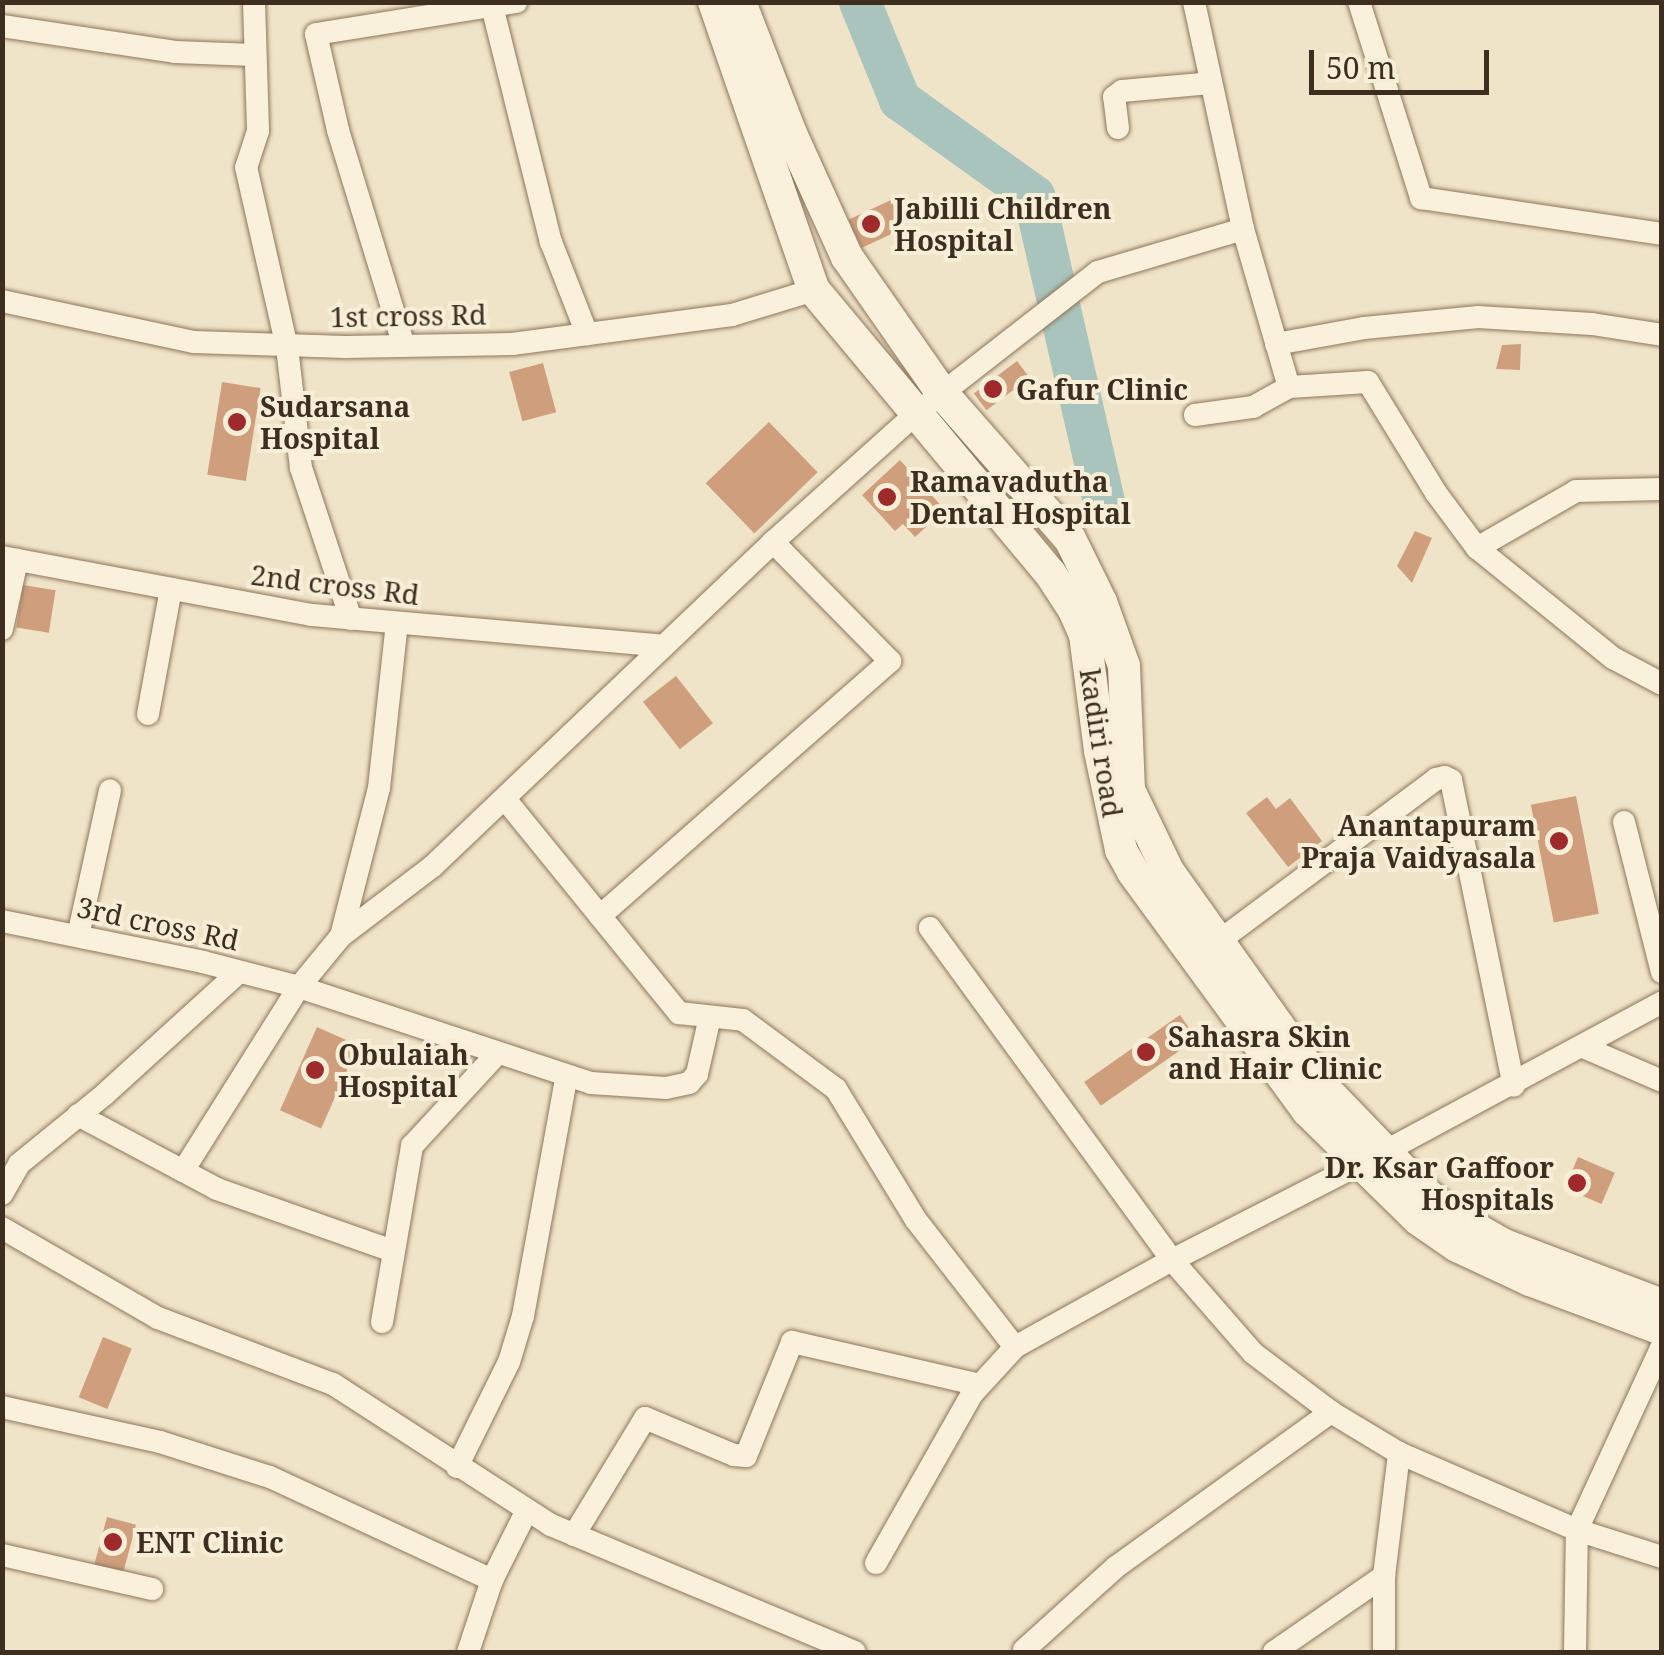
<!DOCTYPE html>
<style>
body{margin:0}
#map{position:relative;width:1664px;height:1655px;overflow:hidden;background:#f0e4c8;font-family:"Noto Serif",serif}
div>[style]{position:absolute}
.river>*{height:42px;margin:-21px;padding:0 21px;transform-origin:21px;border-radius:21px;background:#a9c4bc}
.building>*{inset:0;background:#cf9f7d;transform-origin:0 0}
.roads{filter:drop-shadow(0 0 2px #8d765c) drop-shadow(0 0 2px #8d765c)}
.minor>*{height:22px;margin:-11px;padding:0 11px;transform-origin:11px;border-radius:11px;background:#faf1dc}
.secondary>*{height:32px;margin:-16px;padding:0 16px;transform-origin:16px;border-radius:16px;background:#faf1dc}
.dots>*{width:28px;height:28px;translate:-50% -50%;box-sizing:border-box;border:5px solid #f7eed8;border-radius:50%}
span{translate:-50% -50%;white-space:nowrap;text-align:center;line-height:1.15;-webkit-text-stroke:8px #f7eed8;paint-order:stroke}
.poi-label{font-size:28px;color:#3d2e20;font-weight:700}
.left{translate:0 -50%;text-align:left}
.right{translate:-100% -50%;text-align:right}
.street-label{font-size:28px;color:#3d2e20}
.frame{position:absolute;inset:0;border:5px solid #3d2e20;pointer-events:none}
.scale{position:absolute;left:1309px;top:50px;width:180px;height:45px;box-sizing:border-box;border:5px solid #3d2e20;border-top:0;padding-left:12px;font-size:30px;line-height:35px;white-space:nowrap;color:#3d2e20;-webkit-text-stroke:8px #f7eed8;paint-order:stroke}
</style>
<div id="map">
<div class="river">
<i style="left:860px;top:2px;width:106px;rotate:67.8deg"></i>
<i style="left:900px;top:100px;width:165px;rotate:35.6deg"></i>
<i style="left:1034px;top:196px;width:313px;rotate:77.1deg"></i>
</div>
<div class="building">
<i style="left:891px;top:200px;width:31px;height:47px;rotate:65deg"></i>
<i style="clip-path:polygon(1521px 344px,1520px 370px,1496px 369px,1502px 345px)"></i>
<i style="left:1017px;top:361px;width:21px;height:54px;rotate:53deg"></i>
<i style="left:543px;top:363px;width:51px;height:35px;rotate:75deg"></i>
<i style="left:222px;top:382px;width:39px;height:94px;rotate:9deg"></i>
<i style="left:769px;top:422px;width:70px;height:88px;rotate:46deg"></i>
<i style="clip-path:polygon(900px 460px,945px 510px,915px 537px,903px 524px,895px 531px,862px 495px)"></i>
<i style="clip-path:polygon(1415px 531px,1432px 538px,1412px 583px,1397px 566px)"></i>
<i style="left:23px;top:585px;width:33px;height:43px;rotate:9deg"></i>
<i style="left:676px;top:676px;width:60px;height:42px;rotate:52deg"></i>
<i style="left:1576px;top:796px;width:120px;height:46px;rotate:79deg"></i>
<i style="clip-path:polygon(1267px 797px,1276px 809px,1290px 798px,1322px 841px,1288px 867px,1246px 813px)"></i>
<i style="left:1180px;top:1015px;width:29px;height:117px;rotate:55deg"></i>
<i style="left:317px;top:1027px;width:45px;height:91px;rotate:24deg"></i>
<i style="left:1578px;top:1157px;width:40px;height:34px;rotate:23deg"></i>
<i style="left:103px;top:1337px;width:31px;height:65px;rotate:22deg"></i>
<i style="left:107px;top:1517px;width:30px;height:52px;rotate:15deg"></i>
</div>
<div class="roads">
<div class="minor">
<i style="left:254px;top:2px;width:129px;rotate:88.2deg"></i>
<i style="left:258px;top:131px;width:38px;rotate:108deg"></i>
<i style="left:246px;top:167px;width:185px;rotate:77.2deg"></i>
<i style="left:287px;top:347px;width:122px;rotate:83.4deg"></i>
<i style="left:301px;top:468px;width:159px;rotate:71.7deg"></i>
<i style="left:491px;top:2px;width:247px;rotate:76deg"></i>
<i style="left:551px;top:242px;width:99px;rotate:68.6deg"></i>
<i style="left:1194px;top:2px;width:232px;rotate:77.8deg"></i>
<i style="left:1243px;top:229px;width:165px;rotate:73.8deg"></i>
<i style="left:1289px;top:387px;width:79px;rotate:-3.6deg"></i>
<i style="left:1368px;top:382px;width:130px;rotate:58.5deg"></i>
<i style="left:1436px;top:493px;width:69px;rotate:53.3deg"></i>
<i style="left:1477px;top:548px;width:114px;rotate:-29.9deg"></i>
<i style="left:1576px;top:491px;width:86px;rotate:-1.3deg"></i>
<i style="left:1359px;top:2px;width:206px;rotate:72.4deg"></i>
<i style="left:1421px;top:198px;width:244px;rotate:8.5deg"></i>
<i style="left:2px;top:26px;width:175px;rotate:8.5deg"></i>
<i style="left:175px;top:52px;width:79px;rotate:2.2deg"></i>
<i style="left:1118px;top:128px;width:31px;rotate:-97deg"></i>
<i style="left:1114px;top:97px;width:10px;rotate:-37deg"></i>
<i style="left:1122px;top:91px;width:89px;rotate:-5.1deg"></i>
<i style="left:2px;top:301px;width:196px;rotate:12.1deg"></i>
<i style="left:194px;top:342px;width:151px;rotate:1.9deg"></i>
<i style="left:345px;top:347px;width:167px;rotate:-1deg"></i>
<i style="left:512px;top:344px;width:222px;rotate:-7.5deg"></i>
<i style="left:732px;top:315px;width:86px;rotate:-17deg"></i>
<i style="left:403px;top:343px;width:223px;rotate:-107deg"></i>
<i style="left:338px;top:130px;width:98px;rotate:-102.9deg"></i>
<i style="left:316px;top:34px;width:203px;rotate:-9.1deg"></i>
<i style="left:1276px;top:344px;width:89px;rotate:-10.3deg"></i>
<i style="left:1364px;top:328px;width:115px;rotate:-5.5deg"></i>
<i style="left:1478px;top:317px;width:114px;rotate:3.5deg"></i>
<i style="left:1592px;top:324px;width:71px;rotate:8.9deg"></i>
<i style="left:1195px;top:415px;width:59px;rotate:-7.9deg"></i>
<i style="left:1253px;top:407px;width:41px;rotate:-29.1deg"></i>
<i style="left:1477px;top:548px;width:175px;rotate:39deg"></i>
<i style="left:1613px;top:658px;width:55px;rotate:28deg"></i>
<i style="left:2px;top:557px;width:315px;rotate:10.6deg"></i>
<i style="left:312px;top:615px;width:353px;rotate:5deg"></i>
<i style="left:2px;top:629px;width:71px;rotate:-77.7deg"></i>
<i style="left:148px;top:714px;width:127px;rotate:-79.6deg"></i>
<i style="left:505px;top:799px;width:276px;rotate:50.9deg"></i>
<i style="left:679px;top:1013px;width:64px;rotate:6.2deg"></i>
<i style="left:743px;top:1020px;width:116px;rotate:36.6deg"></i>
<i style="left:836px;top:1089px;width:153px;rotate:58.6deg"></i>
<i style="left:916px;top:1220px;width:161px;rotate:52.1deg"></i>
<i style="left:1015px;top:1347px;width:179px;rotate:-29deg"></i>
<i style="left:1172px;top:1260px;width:411px;rotate:-126.1deg"></i>
<i style="left:1624px;top:822px;width:155px;rotate:75.8deg"></i>
<i style="left:600px;top:916px;width:386px;rotate:-41.3deg"></i>
<i style="left:890px;top:661px;width:167px;rotate:-134.5deg"></i>
<i style="left:2px;top:921px;width:205px;rotate:11.5deg"></i>
<i style="left:203px;top:962px;width:99px;rotate:14.6deg"></i>
<i style="left:299px;top:987px;width:307px;rotate:18.2deg"></i>
<i style="left:591px;top:1083px;width:75px;rotate:3.8deg"></i>
<i style="left:666px;top:1088px;width:24px;rotate:-12deg"></i>
<i style="left:689px;top:1083px;width:12px;rotate:-48deg"></i>
<i style="left:697px;top:1074px;width:58px;rotate:-77.2deg"></i>
<i style="left:78px;top:936px;width:149px;rotate:-77.6deg"></i>
<i style="left:341px;top:936px;width:153px;rotate:-75.6deg"></i>
<i style="left:379px;top:788px;width:166px;rotate:-83.8deg"></i>
<i style="left:1219px;top:941px;width:271px;rotate:-36.7deg"></i>
<i style="left:1436px;top:779px;width:9px;rotate:-13deg"></i>
<i style="left:1445px;top:777px;width:7px;rotate:27deg"></i>
<i style="left:1451px;top:780px;width:312px;rotate:78.4deg"></i>
<i style="left:1583px;top:1047px;width:86px;rotate:23.3deg"></i>
<i style="left:78px;top:1115px;width:157px;rotate:28deg"></i>
<i style="left:217px;top:1189px;width:187px;rotate:19.4deg"></i>
<i style="left:1384px;top:1152px;width:316px;rotate:-28.3deg"></i>
<i style="left:1360px;top:1164px;width:211px;rotate:152.9deg"></i>
<i style="left:1172px;top:1260px;width:123px;rotate:48.9deg"></i>
<i style="left:1253px;top:1353px;width:98px;rotate:37.1deg"></i>
<i style="left:1331px;top:1412px;width:79px;rotate:31.1deg"></i>
<i style="left:1399px;top:1453px;width:194px;rotate:23.4deg"></i>
<i style="left:1577px;top:1530px;width:89px;rotate:17.6deg"></i>
<i style="left:183px;top:1171px;width:218px;rotate:-57.8deg"></i>
<i style="left:299px;top:987px;width:66px;rotate:-50.5deg"></i>
<i style="left:341px;top:936px;width:116px;rotate:-37.3deg"></i>
<i style="left:433px;top:866px;width:470px;rotate:-43.6deg"></i>
<i style="left:773px;top:542px;width:195px;rotate:-41.9deg"></i>
<i style="left:918px;top:412px;width:228px;rotate:-37.9deg"></i>
<i style="left:1098px;top:272px;width:151px;rotate:-16.5deg"></i>
<i style="left:2px;top:1194px;width:34px;rotate:-60deg"></i>
<i style="left:19px;top:1164px;width:111px;rotate:-39.1deg"></i>
<i style="left:105px;top:1094px;width:181px;rotate:-42.3deg"></i>
<i style="left:2px;top:1228px;width:180px;rotate:30deg"></i>
<i style="left:158px;top:1318px;width:187px;rotate:20.7deg"></i>
<i style="left:333px;top:1384px;width:260px;rotate:32.9deg"></i>
<i style="left:551px;top:1525px;width:329px;rotate:22.7deg"></i>
<i style="left:382px;top:1322px;width:179px;rotate:-80.3deg"></i>
<i style="left:412px;top:1146px;width:124px;rotate:-47.3deg"></i>
<i style="left:2px;top:1407px;width:162px;rotate:12.5deg"></i>
<i style="left:160px;top:1442px;width:115px;rotate:17.7deg"></i>
<i style="left:270px;top:1477px;width:245px;rotate:24.9deg"></i>
<i style="left:492px;top:1580px;width:76px;rotate:108.4deg"></i>
<i style="left:457px;top:1467px;width:117px;rotate:-63.7deg"></i>
<i style="left:509px;top:1362px;width:48px;rotate:-73.1deg"></i>
<i style="left:523px;top:1316px;width:241px;rotate:-79.7deg"></i>
<i style="left:574px;top:1535px;width:137px;rotate:-58.7deg"></i>
<i style="left:645px;top:1418px;width:96px;rotate:22.6deg"></i>
<i style="left:734px;top:1455px;width:12px;rotate:5deg"></i>
<i style="left:746px;top:1456px;width:123px;rotate:-68deg"></i>
<i style="left:792px;top:1342px;width:192px;rotate:12.9deg"></i>
<i style="left:2px;top:1555px;width:154px;rotate:12.8deg"></i>
<i style="left:876px;top:1563px;width:194px;rotate:-60.4deg"></i>
<i style="left:972px;top:1394px;width:64px;rotate:-47.5deg"></i>
<i style="left:492px;top:1580px;width:76px;rotate:-63.4deg"></i>
<i style="left:1024px;top:1650px;width:124px;rotate:-42.1deg"></i>
<i style="left:1116px;top:1567px;width:265px;rotate:-35.8deg"></i>
<i style="left:1274px;top:1652px;width:134px;rotate:-34.6deg"></i>
<i style="left:1384px;top:1652px;width:76px;rotate:-90deg"></i>
<i style="left:1384px;top:1576px;width:124px;rotate:-83deg"></i>
<i style="left:1575px;top:1652px;width:122px;rotate:-89.1deg"></i>
<i style="left:1577px;top:1530px;width:203px;rotate:-65.2deg"></i>
</div>
<div class="secondary">
<i style="left:714px;top:2px;width:305px;rotate:70.9deg"></i>
<i style="left:814px;top:290px;width:368px;rotate:50.2deg"></i>
<i style="left:1050px;top:573px;width:44px;rotate:57deg"></i>
<i style="left:1074px;top:610px;width:27px;rotate:66deg"></i>
<i style="left:1085px;top:635px;width:117px;rotate:82.6deg"></i>
<i style="left:1100px;top:751px;width:101px;rotate:78deg"></i>
<i style="left:1121px;top:850px;width:25px;rotate:61deg"></i>
<i style="left:1133px;top:872px;width:296px;rotate:53.8deg"></i>
<i style="left:1308px;top:1111px;width:154px;rotate:44.5deg"></i>
<i style="left:1418px;top:1219px;width:47px;rotate:34.7deg"></i>
<i style="left:1457px;top:1246px;width:81px;rotate:25deg"></i>
<i style="left:1530px;top:1280px;width:141px;rotate:20.4deg"></i>
<i style="left:740px;top:2px;width:144px;rotate:68.8deg"></i>
<i style="left:792px;top:136px;width:133px;rotate:65.6deg"></i>
<i style="left:847px;top:257px;width:166px;rotate:55.1deg"></i>
<i style="left:942px;top:393px;width:194px;rotate:48.8deg"></i>
<i style="left:1070px;top:539px;width:70px;rotate:63.8deg"></i>
<i style="left:1101px;top:602px;width:68px;rotate:70.2deg"></i>
<i style="left:1124px;top:666px;width:124px;rotate:87.7deg"></i>
<i style="left:1129px;top:790px;width:90px;rotate:64.3deg"></i>
<i style="left:1168px;top:871px;width:260px;rotate:54.5deg"></i>
<i style="left:1319px;top:1083px;width:149px;rotate:46.1deg"></i>
<i style="left:1422px;top:1190px;width:37px;rotate:41deg"></i>
<i style="left:1450px;top:1214px;width:62px;rotate:29.9deg"></i>
<i style="left:1504px;top:1245px;width:169px;rotate:20.8deg"></i>
</div>
</div>
<div class="dots">
<i style="left:871px;top:224px;background:#9e2a2b"></i>
<i style="left:993px;top:389px;background:#9e2a2b"></i>
<i style="left:237px;top:422px;background:#9e2a2b"></i>
<i style="left:887px;top:497px;background:#9e2a2b"></i>
<i style="left:1559px;top:841px;background:#9e2a2b"></i>
<i style="left:1146px;top:1052px;background:#9e2a2b"></i>
<i style="left:315px;top:1070px;background:#9e2a2b"></i>
<i style="left:1577px;top:1183px;background:#9e2a2b"></i>
<i style="left:113px;top:1542px;background:#9e2a2b"></i>
</div>
<div class="poi-label">
<span class="left" style="left:894px;top:224px">Jabilli Children<br>Hospital</span>
<span class="left" style="left:1016px;top:389px">Gafur Clinic</span>
<span class="left" style="left:260px;top:422px">Sudarsana<br>Hospital</span>
<span class="left" style="left:910px;top:497px">Ramavadutha<br>Dental Hospital</span>
<span class="right" style="left:1536px;top:841px">Anantapuram<br>Praja Vaidyasala</span>
<span class="left" style="left:1168px;top:1052px">Sahasra Skin<br>and Hair Clinic</span>
<span class="left" style="left:338px;top:1070px">Obulaiah<br>Hospital</span>
<span class="right" style="left:1554px;top:1183px">Dr. Ksar Gaffoor<br>Hospitals</span>
<span class="left" style="left:136px;top:1542px">ENT Clinic</span>
</div>
<div class="street-label">
<span style="left:408px;top:315px;rotate:-1deg">1st cross Rd</span>
<span style="left:335px;top:584px;rotate:7deg">2nd cross Rd</span>
<span style="left:1102px;top:743px;rotate:81deg">kadiri road</span>
<span style="left:158px;top:923px;rotate:12deg">3rd cross Rd</span>
</div>
<div class="frame"></div>
<div class="scale">50 m</div>
</div>
